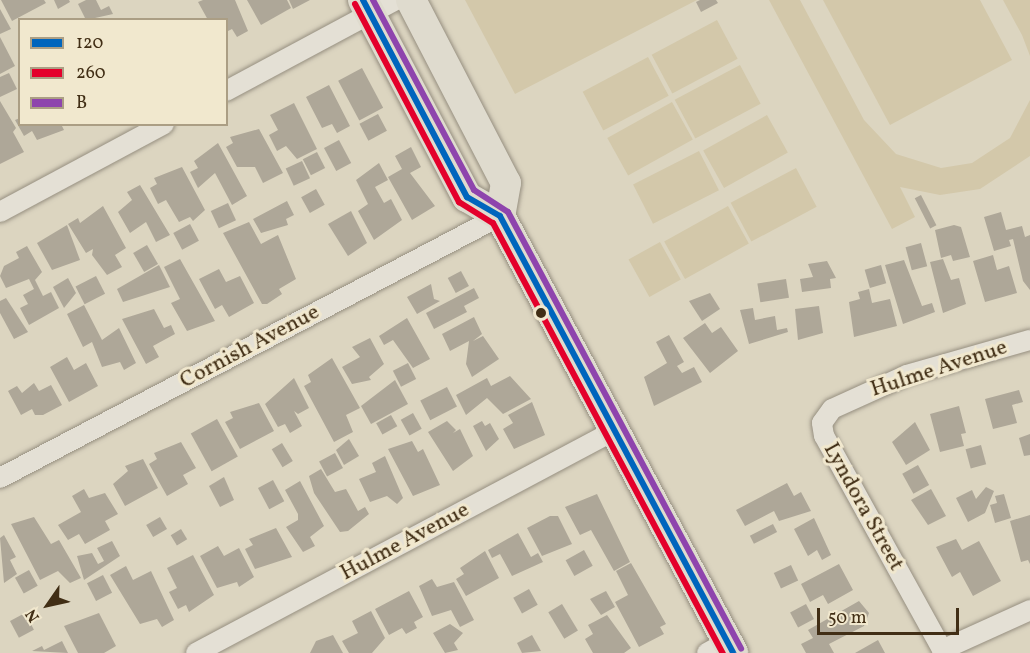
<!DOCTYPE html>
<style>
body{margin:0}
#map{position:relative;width:1030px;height:653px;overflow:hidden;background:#dcd5c0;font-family:Vollkorn,serif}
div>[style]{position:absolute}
.green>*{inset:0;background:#d3c8aa;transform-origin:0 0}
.building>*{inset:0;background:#aea798;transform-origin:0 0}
.roads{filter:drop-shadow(0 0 2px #968f80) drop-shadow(0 0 2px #968f80)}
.street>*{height:20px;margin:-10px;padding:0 10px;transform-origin:10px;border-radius:10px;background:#e4e0d5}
.primary>*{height:30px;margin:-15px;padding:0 15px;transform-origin:15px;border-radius:15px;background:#dfdbce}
.bus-1>*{height:6px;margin:-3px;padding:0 3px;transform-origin:3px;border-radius:3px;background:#0065bd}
.bus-2>*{height:6px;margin:-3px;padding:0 3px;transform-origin:3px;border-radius:3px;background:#e4002b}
.bus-3>*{height:6px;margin:-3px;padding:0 3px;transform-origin:3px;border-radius:3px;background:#8e44ad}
.dots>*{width:16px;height:16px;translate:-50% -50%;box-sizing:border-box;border:3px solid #f1e8ce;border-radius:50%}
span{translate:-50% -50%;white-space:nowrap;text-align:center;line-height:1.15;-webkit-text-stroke:6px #f1e8ce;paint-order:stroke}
.street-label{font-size:22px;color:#412e15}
.legend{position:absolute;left:18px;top:18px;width:210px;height:108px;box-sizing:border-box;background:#f1e8ce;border:2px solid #ab9e84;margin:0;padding:8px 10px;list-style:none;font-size:18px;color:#412e15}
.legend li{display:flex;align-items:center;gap:12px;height:30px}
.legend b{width:30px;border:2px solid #ab9e84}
.north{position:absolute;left:18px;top:575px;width:60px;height:60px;-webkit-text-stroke:4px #f1e8ce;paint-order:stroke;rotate:236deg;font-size:16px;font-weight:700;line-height:24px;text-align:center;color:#412e15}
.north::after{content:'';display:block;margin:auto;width:21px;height:27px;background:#412e15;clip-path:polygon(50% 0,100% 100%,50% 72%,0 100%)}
.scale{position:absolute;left:817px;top:608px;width:142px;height:27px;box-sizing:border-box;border:3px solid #412e15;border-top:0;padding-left:8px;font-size:18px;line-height:21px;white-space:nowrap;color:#412e15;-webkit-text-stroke:4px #f1e8ce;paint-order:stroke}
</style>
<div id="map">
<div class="green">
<i style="clip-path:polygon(465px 0,697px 0,515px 94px)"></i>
<i style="clip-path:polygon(769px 0,800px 0,864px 120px,896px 154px,941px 168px,972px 163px,1010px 138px,1030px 100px,1030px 156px,980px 189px,940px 195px,900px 187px,915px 217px,892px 229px)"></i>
<i style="clip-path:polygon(823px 0,980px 0,1012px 60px,890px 125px)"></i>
<i style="clip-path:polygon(1003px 0,1030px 0,1030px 56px,1022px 35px)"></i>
<i style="left:717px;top:20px;width:44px;height:74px;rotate:62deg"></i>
<i style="left:648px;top:57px;width:44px;height:74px;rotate:62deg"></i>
<i style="left:740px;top:65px;width:44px;height:74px;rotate:62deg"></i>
<i style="left:672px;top:102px;width:43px;height:74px;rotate:61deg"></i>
<i style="left:767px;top:115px;width:43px;height:73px;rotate:61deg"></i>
<i style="left:699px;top:151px;width:44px;height:74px;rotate:63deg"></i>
<i style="left:796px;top:168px;width:44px;height:74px;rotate:62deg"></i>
<i style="left:728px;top:206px;width:43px;height:73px;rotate:61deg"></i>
<i style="left:660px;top:242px;width:43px;height:36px;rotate:61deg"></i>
</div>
<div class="building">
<i style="clip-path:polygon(1px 0,44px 0,46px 3px,12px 21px)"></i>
<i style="clip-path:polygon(54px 0,69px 0,70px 2px,58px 9px)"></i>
<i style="clip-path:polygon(86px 0,96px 0,101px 10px,109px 6px,113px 14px,86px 20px,78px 4px)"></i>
<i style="clip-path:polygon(203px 0,235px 0,248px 31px,237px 37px,232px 29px,226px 32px,226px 20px,208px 20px,198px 2px)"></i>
<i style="clip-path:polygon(247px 0,287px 0,291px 8px,261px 25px)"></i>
<i style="clip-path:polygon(289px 0,310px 0,293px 9px)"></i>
<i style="clip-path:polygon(700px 0,716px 0,718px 3px,701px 12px,696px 2px)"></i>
<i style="clip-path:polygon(0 9px,11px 29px,0 34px)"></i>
<i style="clip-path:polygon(0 37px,15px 66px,0 74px)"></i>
<i style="left:362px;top:68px;width:45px;height:27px;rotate:62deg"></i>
<i style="clip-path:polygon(9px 73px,17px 89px,0 97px,0 77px)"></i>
<i style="clip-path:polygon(329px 85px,350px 126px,337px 133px,332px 124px,322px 128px,306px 97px)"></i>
<i style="clip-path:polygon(0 101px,16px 128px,13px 132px,24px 152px,0 164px)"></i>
<i style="clip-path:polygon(294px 103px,317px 149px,297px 159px,286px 146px,277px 151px,269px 135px,278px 130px,270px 115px)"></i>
<i style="left:378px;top:114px;width:19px;height:21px;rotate:62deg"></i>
<i style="clip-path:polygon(20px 118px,20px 124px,61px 124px,64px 130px,37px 140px,32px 131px,24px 136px,15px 120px)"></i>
<i style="clip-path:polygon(259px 129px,283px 173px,263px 183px,255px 167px,237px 167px,226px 147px,233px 143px,230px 137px)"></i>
<i style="left:339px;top:140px;width:26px;height:17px;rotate:62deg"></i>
<i style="clip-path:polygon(218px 143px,247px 196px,232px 205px,215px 173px,198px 188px,190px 172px,198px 168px,194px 161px)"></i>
<i style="clip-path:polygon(411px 147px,421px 167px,410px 173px,435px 206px,412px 220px,388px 177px,402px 169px,395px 156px)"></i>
<i style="left:317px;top:152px;width:18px;height:16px;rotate:63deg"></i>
<i style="left:302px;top:161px;width:19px;height:18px;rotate:65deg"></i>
<i style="clip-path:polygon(379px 163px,388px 180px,375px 187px,384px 203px,391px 199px,402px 220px,374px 240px,358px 211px,368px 204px,356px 180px)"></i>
<i style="clip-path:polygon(182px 167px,205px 210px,193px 221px,190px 217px,179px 222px,166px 200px,158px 204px,150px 188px,157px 184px,154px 178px)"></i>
<i style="clip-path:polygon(140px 185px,170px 235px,156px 242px,146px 222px,130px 233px,118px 212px,132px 200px,127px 192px)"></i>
<i style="left:316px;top:189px;width:18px;height:17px;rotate:61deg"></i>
<i style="left:921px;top:195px;width:34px;height:7px;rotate:63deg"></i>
<i style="clip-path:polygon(287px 201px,294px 215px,286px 219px,288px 225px,261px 233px,253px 219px)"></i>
<i style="left:228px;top:203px;width:19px;height:19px;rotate:65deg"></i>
<i style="clip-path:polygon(103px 206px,126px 248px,115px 255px,122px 267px,107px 275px,92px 255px,93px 249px,86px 253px,68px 224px,78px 218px,80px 223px)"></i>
<i style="clip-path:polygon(351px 211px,367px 243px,348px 256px,328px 224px)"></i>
<i style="clip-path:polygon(1001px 212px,1006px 230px,1022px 226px,1025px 237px,1030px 235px,1030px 290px,1023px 281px,1013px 239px,1009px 240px,1011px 246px,994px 251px,984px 217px)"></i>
<i style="clip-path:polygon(249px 222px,261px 244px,278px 235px,296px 279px,279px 289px,282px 294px,267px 304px,262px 304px,223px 233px)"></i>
<i style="left:190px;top:224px;width:19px;height:19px;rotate:62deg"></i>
<i style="clip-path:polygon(67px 225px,80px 260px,52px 270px,37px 243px)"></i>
<i style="clip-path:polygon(954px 225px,961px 227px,970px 257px,953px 261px,951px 255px,941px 258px,935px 230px)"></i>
<i style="left:921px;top:243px;width:24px;height:16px;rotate:75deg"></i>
<i style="left:147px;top:245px;width:22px;height:16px;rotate:60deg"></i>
<i style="clip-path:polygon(27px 246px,42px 272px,35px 280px,43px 296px,51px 292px,59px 308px,29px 325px,20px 308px,28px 304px,23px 295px,34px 289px,29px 279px,6px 288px,0 276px,4px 266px,19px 258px,16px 252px)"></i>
<i style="clip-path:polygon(993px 255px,997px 270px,1009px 266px,1017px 293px,985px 302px,973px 261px)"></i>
<i style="clip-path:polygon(180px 259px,215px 321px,187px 331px,171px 303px,180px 299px,164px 267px)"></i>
<i style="clip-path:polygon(943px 259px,951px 280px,959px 278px,966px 304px,943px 313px,930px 262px)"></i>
<i style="clip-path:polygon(904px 260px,922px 306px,932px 303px,935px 312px,903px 324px,885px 265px)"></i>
<i style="clip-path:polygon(827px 261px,836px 278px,830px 279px,831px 288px,802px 292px,800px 279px,813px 277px,808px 264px)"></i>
<i style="clip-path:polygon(159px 265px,170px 287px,123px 302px,117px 289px)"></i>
<i style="left:881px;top:265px;width:19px;height:17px;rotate:74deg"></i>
<i style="clip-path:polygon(219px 269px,226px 282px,240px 276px,254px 303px,229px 317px,222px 305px,215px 309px,199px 279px)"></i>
<i style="left:461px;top:271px;width:17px;height:15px;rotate:62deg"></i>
<i style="left:96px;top:276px;width:20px;height:23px;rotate:63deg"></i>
<i style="clip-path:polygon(68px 278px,76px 293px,64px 308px,53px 287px)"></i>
<i style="left:786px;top:279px;width:19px;height:29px;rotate:81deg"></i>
<i style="clip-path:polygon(431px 284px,434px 299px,440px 301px,417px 314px,407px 297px)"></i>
<i style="clip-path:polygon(474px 288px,479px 298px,464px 306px,467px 312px,434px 329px,426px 313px)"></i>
<i style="clip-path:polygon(869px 289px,872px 303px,890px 299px,897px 326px,854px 337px,849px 302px,860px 299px,858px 292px)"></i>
<i style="clip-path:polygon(710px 293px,720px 309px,702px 321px,689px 301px)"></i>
<i style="clip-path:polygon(6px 298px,28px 332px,14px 339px,0 313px,0 301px)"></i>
<i style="clip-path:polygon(84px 305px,102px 340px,119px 328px,136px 363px,124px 370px,120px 362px,102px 367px,92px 342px,83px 347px,67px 314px)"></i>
<i style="clip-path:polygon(819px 306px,823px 333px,798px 340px,795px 309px)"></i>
<i style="clip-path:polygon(753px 308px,755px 320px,775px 316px,777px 330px,787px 328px,788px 332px,749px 344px,740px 310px)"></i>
<i style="clip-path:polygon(154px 309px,164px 328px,171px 325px,175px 334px,153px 346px,159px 357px,146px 364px,122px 319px)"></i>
<i style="clip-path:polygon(474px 317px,482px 334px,473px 341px,483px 336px,499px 359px,472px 377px,466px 364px,469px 341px,450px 351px,442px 334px)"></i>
<i style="clip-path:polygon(407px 318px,430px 359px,413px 368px,393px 340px,384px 345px,379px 336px)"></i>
<i style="clip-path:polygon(705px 323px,712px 333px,721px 327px,738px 351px,710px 373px,683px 338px)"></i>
<i style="clip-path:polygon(669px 335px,684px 362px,677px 366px,682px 373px,694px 367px,702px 382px,654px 406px,644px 377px,667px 363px,656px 342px)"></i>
<i style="clip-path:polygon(370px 338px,384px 364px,369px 377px,371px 380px,352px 384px,342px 367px,360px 357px,352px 347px)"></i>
<i style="clip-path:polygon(67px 357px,74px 370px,86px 363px,98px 386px,69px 402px,50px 367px)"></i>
<i style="clip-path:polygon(332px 358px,360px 408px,346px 415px,353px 432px,334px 442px,304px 386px,311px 382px,308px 375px)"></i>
<i style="left:408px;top:363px;width:18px;height:17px;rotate:63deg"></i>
<i style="clip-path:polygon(510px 376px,531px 399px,503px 414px,487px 398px,466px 415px,456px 395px,487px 378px,491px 386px)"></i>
<i style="clip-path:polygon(294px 378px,309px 408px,298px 414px,294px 411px,302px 426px,290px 433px,285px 424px,278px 427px,265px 404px)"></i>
<i style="clip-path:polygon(395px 380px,408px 404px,371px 424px,361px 406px)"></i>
<i style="clip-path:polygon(34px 383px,39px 391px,51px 385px,62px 405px,43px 415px,35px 415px,32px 409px,21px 415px,8px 391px,17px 386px,22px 393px)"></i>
<i style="left:447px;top:387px;width:22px;height:30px;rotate:63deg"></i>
<i style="clip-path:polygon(1019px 390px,1023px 402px,1012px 405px,1017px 423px,993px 429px,985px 399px)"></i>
<i style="clip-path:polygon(532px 402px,545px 435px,514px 449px,503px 429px,513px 423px,508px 415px)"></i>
<i style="clip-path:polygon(259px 403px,274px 431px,240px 449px,225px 422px,233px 418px,230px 412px)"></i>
<i style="clip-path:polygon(959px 406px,966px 433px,961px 434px,964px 446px,940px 452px,930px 414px)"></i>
<i style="left:413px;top:413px;width:18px;height:14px;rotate:61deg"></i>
<i style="left:391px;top:415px;width:13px;height:17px;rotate:61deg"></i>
<i style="left:217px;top:419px;width:43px;height:30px;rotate:61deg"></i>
<i style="clip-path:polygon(447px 421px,456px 430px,453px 433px,460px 429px,473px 456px,453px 471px,428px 432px)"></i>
<i style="clip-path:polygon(482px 421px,485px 426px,490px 423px,499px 439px,486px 451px,473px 426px)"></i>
<i style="clip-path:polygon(915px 422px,930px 450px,906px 465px,892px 442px)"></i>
<i style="clip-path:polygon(1030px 434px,1030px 455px,1024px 456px,1019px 438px)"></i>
<i style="clip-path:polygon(349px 439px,359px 456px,344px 465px,336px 450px)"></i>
<i style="clip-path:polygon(412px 441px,418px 452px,423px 449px,440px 485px,413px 496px,388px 449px)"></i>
<i style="clip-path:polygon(181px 442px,196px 468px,183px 475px,188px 484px,167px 496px,149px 464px,157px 459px,154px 453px)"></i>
<i style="left:282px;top:443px;width:21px;height:12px;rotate:59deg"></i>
<i style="left:981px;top:445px;width:20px;height:16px;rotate:75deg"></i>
<i style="left:335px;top:453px;width:17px;height:18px;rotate:62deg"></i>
<i style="clip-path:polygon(385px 456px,403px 498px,397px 504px,387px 496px,370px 502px,359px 479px,376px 472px,372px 463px)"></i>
<i style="clip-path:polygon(143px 459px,158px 488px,125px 506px,113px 484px,128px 471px,125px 466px)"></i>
<i style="left:918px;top:465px;width:23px;height:18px;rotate:61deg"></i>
<i style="clip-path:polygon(321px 469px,335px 492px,346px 489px,358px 511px,365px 507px,369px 514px,348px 531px,340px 532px,314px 493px,309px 476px)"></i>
<i style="clip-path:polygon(224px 477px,234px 500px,220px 507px,209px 486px)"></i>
<i style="left:273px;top:480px;width:24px;height:17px;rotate:62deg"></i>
<i style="clip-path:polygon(300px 481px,324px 526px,310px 537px,315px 546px,303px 552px,286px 527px,298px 520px,298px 514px,285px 490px)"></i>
<i style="clip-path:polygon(787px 483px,794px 496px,801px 492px,811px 511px,779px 521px,774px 511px,745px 526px,736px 510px)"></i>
<i style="clip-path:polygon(986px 487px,994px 491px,985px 513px,968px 522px,956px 498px,972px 490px,976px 499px)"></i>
<i style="clip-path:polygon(84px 489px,89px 498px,105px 493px,118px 514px,105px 521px,110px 530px,85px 544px,79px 534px,68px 540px,58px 525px,81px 512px,72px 496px)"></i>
<i style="clip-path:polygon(931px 489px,946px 516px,928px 525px,911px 500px)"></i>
<i style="clip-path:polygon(597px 494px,630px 562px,614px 571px,591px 530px,580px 535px,565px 507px)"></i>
<i style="clip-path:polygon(1004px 494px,1011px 518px,995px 523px,990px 505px,997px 503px,995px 496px)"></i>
<i style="clip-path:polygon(1030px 515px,1030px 564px,1028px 560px,1021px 562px,1010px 521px)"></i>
<i style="clip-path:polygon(550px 516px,558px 516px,572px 544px,542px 556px,527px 528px)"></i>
<i style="clip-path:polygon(34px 517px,51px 544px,59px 540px,81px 578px,70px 583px,58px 571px,40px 580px,11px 524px)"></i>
<i style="left:160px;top:517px;width:14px;height:16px;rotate:60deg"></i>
<i style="clip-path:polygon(814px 518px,831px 555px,822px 560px,817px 550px,808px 556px,794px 529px)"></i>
<i style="left:773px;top:524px;width:9px;height:26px;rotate:63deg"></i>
<i style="clip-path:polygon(276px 528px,292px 557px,255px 569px,245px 549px,253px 545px,249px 539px)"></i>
<i style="left:181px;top:529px;width:12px;height:12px;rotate:59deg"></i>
<i style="clip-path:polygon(518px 533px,531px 557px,538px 553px,543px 562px,512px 576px,500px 554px,492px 558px,488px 550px)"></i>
<i style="clip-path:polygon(4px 535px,16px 557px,10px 560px,17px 574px,4px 583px,0 538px)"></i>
<i style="clip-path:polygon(956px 539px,962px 550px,979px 541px,1001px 581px,973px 596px,960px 572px,952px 577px,936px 547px)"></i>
<i style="clip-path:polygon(112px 541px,120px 556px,84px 580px,77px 556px,92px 553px,98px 564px,104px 561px,97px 548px)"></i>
<i style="clip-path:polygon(218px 546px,224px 556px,239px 548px,254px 577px,239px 587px,237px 582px,217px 588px,200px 556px)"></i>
<i style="left:584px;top:550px;width:18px;height:21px;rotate:61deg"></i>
<i style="clip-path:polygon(485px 551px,499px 578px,466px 596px,456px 579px,464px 574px,460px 568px)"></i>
<i style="clip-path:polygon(193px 555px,214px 595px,189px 612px,186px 605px,178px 609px,169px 592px,177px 588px,167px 568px)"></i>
<i style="clip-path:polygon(631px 563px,666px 624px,660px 627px,664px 634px,639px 647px,615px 602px,628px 595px,616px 571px)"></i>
<i style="clip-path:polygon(839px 564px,853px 590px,828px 604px,823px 595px,810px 602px,801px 584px)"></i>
<i style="left:791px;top:565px;width:17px;height:19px;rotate:65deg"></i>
<i style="clip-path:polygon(126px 566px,133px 580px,151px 571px,174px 620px,162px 627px,157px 619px,140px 624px,110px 575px)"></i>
<i style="left:29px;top:570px;width:18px;height:16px;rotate:61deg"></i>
<i style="left:103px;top:575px;width:20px;height:18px;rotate:63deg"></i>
<i style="clip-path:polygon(432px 579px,437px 587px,454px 582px,474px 620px,460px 627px,451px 610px,432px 616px,419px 586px)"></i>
<i style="left:529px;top:589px;width:18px;height:18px;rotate:61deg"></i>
<i style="clip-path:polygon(409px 591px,423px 617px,414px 622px,417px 628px,406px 634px,402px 628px,389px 635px,375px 609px)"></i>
<i style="clip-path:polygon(606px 591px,615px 607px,601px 615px,590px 599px)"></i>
<i style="clip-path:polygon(859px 601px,869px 613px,864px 626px,829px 644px,834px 653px,806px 653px,801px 644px,813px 638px,808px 630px)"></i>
<i style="left:562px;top:604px;width:31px;height:16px;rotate:59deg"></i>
<i style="left:806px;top:604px;width:17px;height:18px;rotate:62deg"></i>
<i style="clip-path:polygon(371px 611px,385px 638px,372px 653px,349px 653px,342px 641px,358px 633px,352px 621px)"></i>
<i style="left:25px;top:613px;width:19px;height:17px;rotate:62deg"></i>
<i style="clip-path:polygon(99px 613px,116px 646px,104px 653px,78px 653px,64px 626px)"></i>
<i style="clip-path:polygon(607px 615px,631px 648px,624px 653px,593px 653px,585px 639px,593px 634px,588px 625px)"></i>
<i style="clip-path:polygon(450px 624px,463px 633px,454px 643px,458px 650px,445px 653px,433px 633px)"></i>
<i style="clip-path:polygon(333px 635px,343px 653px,310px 653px,316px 641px)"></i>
<i style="clip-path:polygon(532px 635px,541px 651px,522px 653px,517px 643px)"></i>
<i style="clip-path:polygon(878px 640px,885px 653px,855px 653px)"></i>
<i style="clip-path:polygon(62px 641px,68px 653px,32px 651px,42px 646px,44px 650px)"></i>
</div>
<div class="roads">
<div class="street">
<i style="left:226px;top:91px;width:193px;rotate:-28.2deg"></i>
<i style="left:0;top:212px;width:186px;rotate:-28.2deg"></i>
<i style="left:0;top:478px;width:564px;rotate:-27.65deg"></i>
<i style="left:942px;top:650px;width:97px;rotate:-24.4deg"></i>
<i style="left:196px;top:653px;width:473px;rotate:-28deg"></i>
<i style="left:707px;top:653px;width:23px;rotate:-29deg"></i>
<i style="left:944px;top:653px;width:248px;rotate:-118.9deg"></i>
<i style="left:824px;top:436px;width:13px;rotate:-99deg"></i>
<i style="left:822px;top:423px;width:17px;rotate:-54deg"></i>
<i style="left:832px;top:409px;width:82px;rotate:-24.4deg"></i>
<i style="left:907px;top:375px;width:128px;rotate:-15.9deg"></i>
</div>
<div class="primary">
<i style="left:363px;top:0;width:223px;rotate:62.2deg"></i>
<i style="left:467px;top:197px;width:38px;rotate:30deg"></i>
<i style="left:500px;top:216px;width:495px;rotate:61.9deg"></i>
<i style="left:411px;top:0;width:206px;rotate:62.6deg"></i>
<i style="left:506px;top:183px;width:34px;rotate:100deg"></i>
</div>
</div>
<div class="bus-1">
<i style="left:363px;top:0;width:223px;rotate:62.2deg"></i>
<i style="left:467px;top:197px;width:38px;rotate:30deg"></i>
<i style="left:500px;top:216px;width:495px;rotate:61.9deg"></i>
</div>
<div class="bus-2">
<i style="left:355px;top:4px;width:224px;rotate:62.3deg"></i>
<i style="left:459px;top:202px;width:40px;rotate:32deg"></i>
<i style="left:493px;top:223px;width:488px;rotate:61.9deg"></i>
</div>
<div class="bus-3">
<i style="left:373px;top:0;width:215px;rotate:62deg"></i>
<i style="left:474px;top:190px;width:40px;rotate:32.9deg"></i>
<i style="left:508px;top:212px;width:495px;rotate:61.9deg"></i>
</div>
<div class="dots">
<i style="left:541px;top:313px;background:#412e15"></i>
</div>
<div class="street-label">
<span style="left:250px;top:347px;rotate:-28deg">Cornish Avenue</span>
<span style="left:939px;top:369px;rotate:-18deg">Hulme Avenue</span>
<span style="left:863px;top:507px;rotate:61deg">Lyndora Street</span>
<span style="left:405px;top:542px;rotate:-28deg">Hulme Avenue</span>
</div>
<ul class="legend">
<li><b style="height:8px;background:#0065bd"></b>120</li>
<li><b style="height:8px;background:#e4002b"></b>260</li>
<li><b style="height:8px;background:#8e44ad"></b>B</li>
</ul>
<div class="north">N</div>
<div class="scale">50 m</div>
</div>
